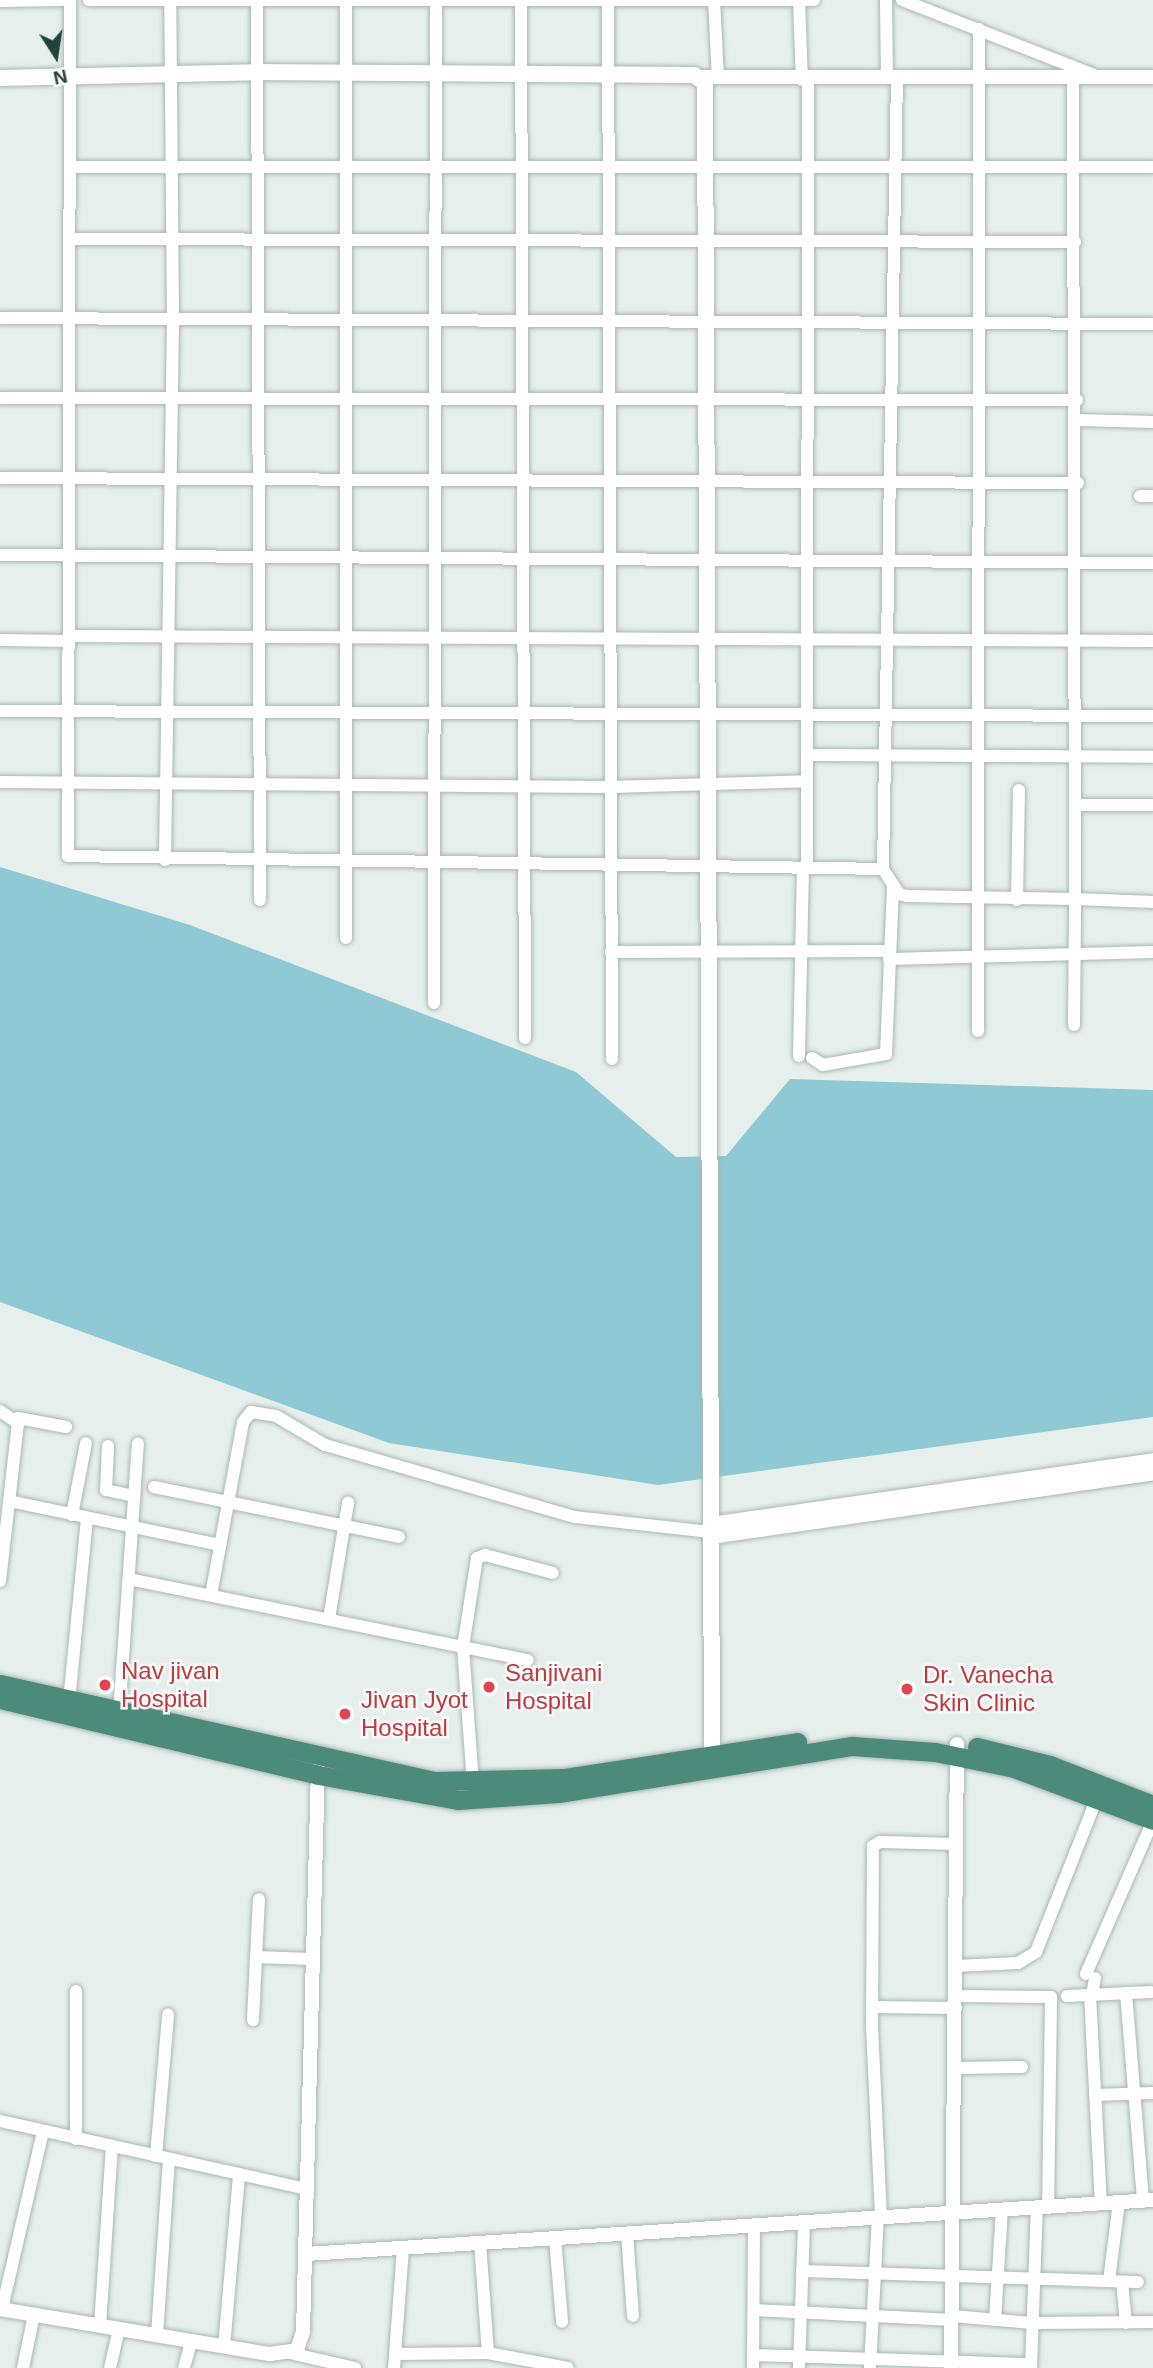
<!DOCTYPE html>
<style>
body{margin:0}
#map{position:relative;width:1153px;height:2368px;overflow:hidden;background:#e6efeb;font-family:Arial,sans-serif}
div>[style]{position:absolute}
.water>*{inset:0;background:#8ec9d4}
.roads{filter:drop-shadow(0 0 2px #a8b8b2) drop-shadow(0 0 2px #a8b8b2)}
.minor>*{height:12px;margin:-6px;padding:0 6px;transform-origin:6px;border-radius:6px;background:#fff}
.tertiary>*{height:14px;margin:-7px;padding:0 7px;transform-origin:7px;border-radius:7px;background:#fff}
.secondary>*{height:16px;margin:-8px;padding:0 8px;transform-origin:8px;border-radius:8px;background:#fff}
.trunk>*{height:19px;margin:-9.5px;padding:0 9.5px;transform-origin:9.5px;border-radius:9.5px;background:#4c8a7c}
.dots>*{width:19px;height:19px;translate:-50% -50%;box-sizing:border-box;border:4px solid #f7fbf9;border-radius:50%}
span{translate:-50% -50%;white-space:nowrap;text-align:center;line-height:1.15;-webkit-text-stroke:5px #f7fbf9;paint-order:stroke}
.health-label{font-size:24px;color:#be3a42}
.left{translate:0 -50%;text-align:left}
.north{position:absolute;left:21px;top:21px;width:70px;height:70px;-webkit-text-stroke:5px #f7fbf9;paint-order:stroke;rotate:168deg;font-size:19px;font-weight:700;line-height:28px;text-align:center;color:#24423a}
.north::after{content:'';display:block;margin:auto;width:24px;height:32px;background:#24423a;clip-path:polygon(50% 0,100% 100%,50% 72%,0 100%)}
</style>
<div id="map">
<div class="water">
<i style="clip-path:polygon(0 867px,190px 925px,576px 1072px,676px 1157px,726px 1156px,790px 1079px,1153px 1090px,1153px 1417px,658px 1485px,389px 1443px,0 1302px)"></i>
</div>
<div class="roads">
<div class="minor">
<i style="left:70px;top:0;width:856px;rotate:90.13deg"></i>
<i style="left:68px;top:856px;width:815px;rotate:0.91deg"></i>
<i style="left:883px;top:869px;width:30px;rotate:57deg"></i>
<i style="left:899px;top:894px;width:8px;rotate:14deg"></i>
<i style="left:907px;top:896px;width:168px;rotate:1deg"></i>
<i style="left:1075px;top:899px;width:824px;rotate:-90.14deg"></i>
<i style="left:89px;top:0;width:725px"></i>
<i style="left:257px;top:0;width:900px;rotate:89.81deg"></i>
<i style="left:346px;top:0;width:938px;rotate:90deg"></i>
<i style="left:521px;top:0;width:1038px;rotate:89.78deg"></i>
<i style="left:608px;top:0;width:1059px;rotate:89.78deg"></i>
<i style="left:714px;top:0;width:78px;rotate:87.1deg"></i>
<i style="left:799px;top:0;width:80px;rotate:87.9deg"></i>
<i style="left:886px;top:0;width:78px;rotate:89.3deg"></i>
<i style="left:902px;top:0;width:206px;rotate:21.3deg"></i>
<i style="left:0;top:1px;width:62px;rotate:-0.9deg"></i>
<i style="left:71px;top:167px;width:1082px"></i>
<i style="left:71px;top:239px;width:1004px;rotate:0.17deg"></i>
<i style="left:0;top:318px;width:1153px;rotate:0.3deg"></i>
<i style="left:0;top:398px;width:1077px;rotate:0.11deg"></i>
<i style="left:1077px;top:420px;width:76px;rotate:1.5deg"></i>
<i style="left:0;top:478px;width:1078px;rotate:0.27deg"></i>
<i style="left:1140px;top:496px;width:13px"></i>
<i style="left:0;top:555px;width:1153px;rotate:0.4deg"></i>
<i style="left:69px;top:636px;width:1084px;rotate:0.26deg"></i>
<i style="left:0;top:640px;width:69px;rotate:0.8deg"></i>
<i style="left:0;top:711px;width:1153px;rotate:0.25deg"></i>
<i style="left:808px;top:755px;width:345px;rotate:0.3deg"></i>
<i style="left:0;top:782px;width:610px;rotate:0.47deg"></i>
<i style="left:610px;top:787px;width:197px;rotate:-1.7deg"></i>
<i style="left:1076px;top:805px;width:77px"></i>
<i style="left:165px;top:860px;width:542px;rotate:-89.15deg"></i>
<i style="left:173px;top:318px;width:318px;rotate:-90.5deg"></i>
<i style="left:807px;top:867px;width:787px;rotate:-89.93deg"></i>
<i style="left:883px;top:869px;width:791px;rotate:-88.99deg"></i>
<i style="left:1017px;top:900px;width:110px;rotate:-89deg"></i>
<i style="left:611px;top:952px;width:279px;rotate:-0.2deg"></i>
<i style="left:889px;top:959px;width:264px;rotate:-1.5deg"></i>
<i style="left:434px;top:1003px;width:1003px;rotate:-89.89deg"></i>
<i style="left:1074px;top:1025px;width:126px;rotate:-89.5deg"></i>
<i style="left:1075px;top:899px;width:78px;rotate:2.2deg"></i>
<i style="left:978px;top:1031px;width:1002px;rotate:-89.94deg"></i>
<i style="left:799px;top:1056px;width:189px;rotate:-88.8deg"></i>
<i style="left:812px;top:1058px;width:13px;rotate:32deg"></i>
<i style="left:823px;top:1065px;width:64px;rotate:-9.9deg"></i>
<i style="left:886px;top:1054px;width:168px;rotate:-87.6deg"></i>
<i style="left:0;top:1411px;width:22px;rotate:34deg"></i>
<i style="left:18px;top:1423px;width:159px;rotate:96.5deg"></i>
<i style="left:18px;top:1418px;width:49px;rotate:10.6deg"></i>
<i style="left:108px;top:1446px;width:44px;rotate:92.6deg"></i>
<i style="left:106px;top:1490px;width:29px;rotate:12deg"></i>
<i style="left:154px;top:1487px;width:250px;rotate:11.5deg"></i>
<i style="left:9px;top:1501px;width:216px;rotate:11.8deg"></i>
<i style="left:72px;top:1515px;width:73px;rotate:-79deg"></i>
<i style="left:129px;top:1579px;width:407px;rotate:11.5deg"></i>
<i style="left:211px;top:1595px;width:176px;rotate:-79.5deg"></i>
<i style="left:243px;top:1422px;width:13px;rotate:-51deg"></i>
<i style="left:251px;top:1412px;width:25px;rotate:9deg"></i>
<i style="left:276px;top:1416px;width:57px;rotate:30.6deg"></i>
<i style="left:325px;top:1445px;width:260px;rotate:16.1deg"></i>
<i style="left:575px;top:1517px;width:137px;rotate:6.3deg"></i>
<i style="left:329px;top:1619px;width:118px;rotate:-80.7deg"></i>
<i style="left:69px;top:1702px;width:185px;rotate:-84.4deg"></i>
<i style="left:119px;top:1714px;width:271px;rotate:-86deg"></i>
<i style="left:473px;top:1783px;width:136px;rotate:-94.2deg"></i>
<i style="left:463px;top:1647px;width:90px;rotate:-81.1deg"></i>
<i style="left:477px;top:1558px;width:9px;rotate:-21deg"></i>
<i style="left:485px;top:1555px;width:70px;rotate:14.8deg"></i>
<i style="left:256px;top:1957px;width:55px;rotate:2.1deg"></i>
<i style="left:956px;top:1966px;width:62px;rotate:-2.8deg"></i>
<i style="left:1018px;top:1963px;width:21px;rotate:-31deg"></i>
<i style="left:1036px;top:1952px;width:166px;rotate:-68.4deg"></i>
<i style="left:1086px;top:1974px;width:167px;rotate:-66.4deg"></i>
<i style="left:1126px;top:1993px;width:209px;rotate:85.3deg"></i>
<i style="left:1090px;top:1995px;width:207px;rotate:87deg"></i>
<i style="left:1092px;top:1995px;width:17px;rotate:-80deg"></i>
<i style="left:956px;top:1996px;width:95px;rotate:0.6deg"></i>
<i style="left:1051px;top:1997px;width:209px;rotate:90.8deg"></i>
<i style="left:1067px;top:1996px;width:84px;rotate:-2.7deg"></i>
<i style="left:872px;top:2007px;width:84px;rotate:0.7deg"></i>
<i style="left:253px;top:2020px;width:121px;rotate:-87.2deg"></i>
<i style="left:956px;top:2068px;width:66px;rotate:-0.9deg"></i>
<i style="left:1095px;top:2095px;width:58px;rotate:-2deg"></i>
<i style="left:0;top:2121px;width:314px;rotate:12.5deg"></i>
<i style="left:76px;top:2139px;width:148px;rotate:-90deg"></i>
<i style="left:156px;top:2156px;width:142px;rotate:-85.1deg"></i>
<i style="left:881px;top:2217px;width:191px;rotate:-92.7deg"></i>
<i style="left:872px;top:2026px;width:180px;rotate:-89.7deg"></i>
<i style="left:873px;top:1846px;width:8px;rotate:-30deg"></i>
<i style="left:880px;top:1842px;width:77px;rotate:1.5deg"></i>
<i style="left:627px;top:2233px;width:83px;rotate:85.9deg"></i>
<i style="left:555px;top:2238px;width:84px;rotate:85.2deg"></i>
<i style="left:480px;top:2242px;width:111px;rotate:85.9deg"></i>
<i style="left:802px;top:2271px;width:336px;rotate:1.9deg"></i>
<i style="left:1109px;top:2281px;width:80px;rotate:-82.8deg"></i>
<i style="left:1122px;top:2282px;width:41px;rotate:84.4deg"></i>
<i style="left:2px;top:2309px;width:182px;rotate:-77deg"></i>
<i style="left:754px;top:2310px;width:199px;rotate:2.9deg"></i>
<i style="left:953px;top:2316px;width:79px;rotate:5.1deg"></i>
<i style="left:1032px;top:2323px;width:121px;rotate:-0.5deg"></i>
<i style="left:995px;top:2320px;width:111px;rotate:-86.4deg"></i>
<i style="left:100px;top:2326px;width:179px;rotate:-86.2deg"></i>
<i style="left:157px;top:2335px;width:176px;rotate:-86.1deg"></i>
<i style="left:224px;top:2347px;width:174px;rotate:-85deg"></i>
<i style="left:290px;top:2353px;width:67px;rotate:13deg"></i>
<i style="left:395px;top:2354px;width:93px;rotate:-0.6deg"></i>
<i style="left:488px;top:2353px;width:81px;rotate:10.6deg"></i>
<i style="left:753px;top:2355px;width:278px;rotate:1.9deg"></i>
<i style="left:23px;top:2368px;width:54px;rotate:-78.3deg"></i>
<i style="left:110px;top:2368px;width:40px;rotate:-77deg"></i>
<i style="left:184px;top:2368px;width:28px;rotate:-75deg"></i>
<i style="left:394px;top:2368px;width:121px;rotate:-85.7deg"></i>
<i style="left:753px;top:2368px;width:143px;rotate:-89.6deg"></i>
<i style="left:799px;top:2368px;width:146px;rotate:-88deg"></i>
<i style="left:870px;top:2368px;width:151px;rotate:-87deg"></i>
<i style="left:1031px;top:2368px;width:161px;rotate:-87.9deg"></i>
</div>
<div class="tertiary">
<i style="left:702px;top:77px;width:451px"></i>
<i style="left:711px;top:1524px;width:447px;rotate:-8.2deg"></i>
<i style="left:711px;top:1537px;width:447px;rotate:-8.2deg"></i>
<i style="left:306px;top:2254px;width:849px;rotate:-3.65deg"></i>
<i style="left:0;top:2309px;width:274px;rotate:9.5deg"></i>
<i style="left:270px;top:2354px;width:27px;rotate:-8deg"></i>
<i style="left:297px;top:2350px;width:19px;rotate:-72deg"></i>
<i style="left:303px;top:2332px;width:565px;rotate:-88.48deg"></i>
<i style="left:951px;top:2368px;width:624px;rotate:-89.45deg"></i>
</div>
<div class="secondary">
<i style="left:0;top:78px;width:255px;rotate:-1.3deg"></i>
<i style="left:255px;top:72px;width:439px;rotate:0.4deg"></i>
<i style="left:694px;top:75px;width:14px;rotate:36deg"></i>
<i style="left:705px;top:83px;width:1682px;rotate:89.76deg"></i>
</div>
<div class="trunk">
<i style="left:0;top:1684px;width:445px;rotate:12.6deg"></i>
<i style="left:434px;top:1781px;width:131px;rotate:-1.3deg"></i>
<i style="left:565px;top:1778px;width:235px;rotate:-8.8deg"></i>
<i style="left:0;top:1699px;width:327px;rotate:13.4deg"></i>
<i style="left:318px;top:1775px;width:142px;rotate:10.1deg"></i>
<i style="left:458px;top:1800px;width:100px;rotate:-4deg"></i>
<i style="left:558px;top:1793px;width:298px;rotate:-9.1deg"></i>
<i style="left:852px;top:1746px;width:83px;rotate:4.1deg"></i>
<i style="left:935px;top:1752px;width:81px;rotate:11.4deg"></i>
<i style="left:1014px;top:1768px;width:148px;rotate:20.5deg"></i>
<i style="left:977px;top:1747px;width:75px;rotate:13.9deg"></i>
<i style="left:1050px;top:1765px;width:110px;rotate:21.2deg"></i>
</div>
</div>
<div class="dots">
<i style="left:105px;top:1685px;background:#e0444e"></i>
<i style="left:489px;top:1687px;background:#e0444e"></i>
<i style="left:907px;top:1689px;background:#e0444e"></i>
<i style="left:345px;top:1714px;background:#e0444e"></i>
</div>
<div class="health-label">
<span class="left" style="left:121px;top:1685px">Nav jivan<br>Hospital</span>
<span class="left" style="left:505px;top:1687px">Sanjivani<br>Hospital</span>
<span class="left" style="left:923px;top:1689px">Dr. Vanecha<br>Skin Clinic</span>
<span class="left" style="left:361px;top:1714px">Jivan Jyot<br>Hospital</span>
</div>
<div class="north">N</div>
</div>
